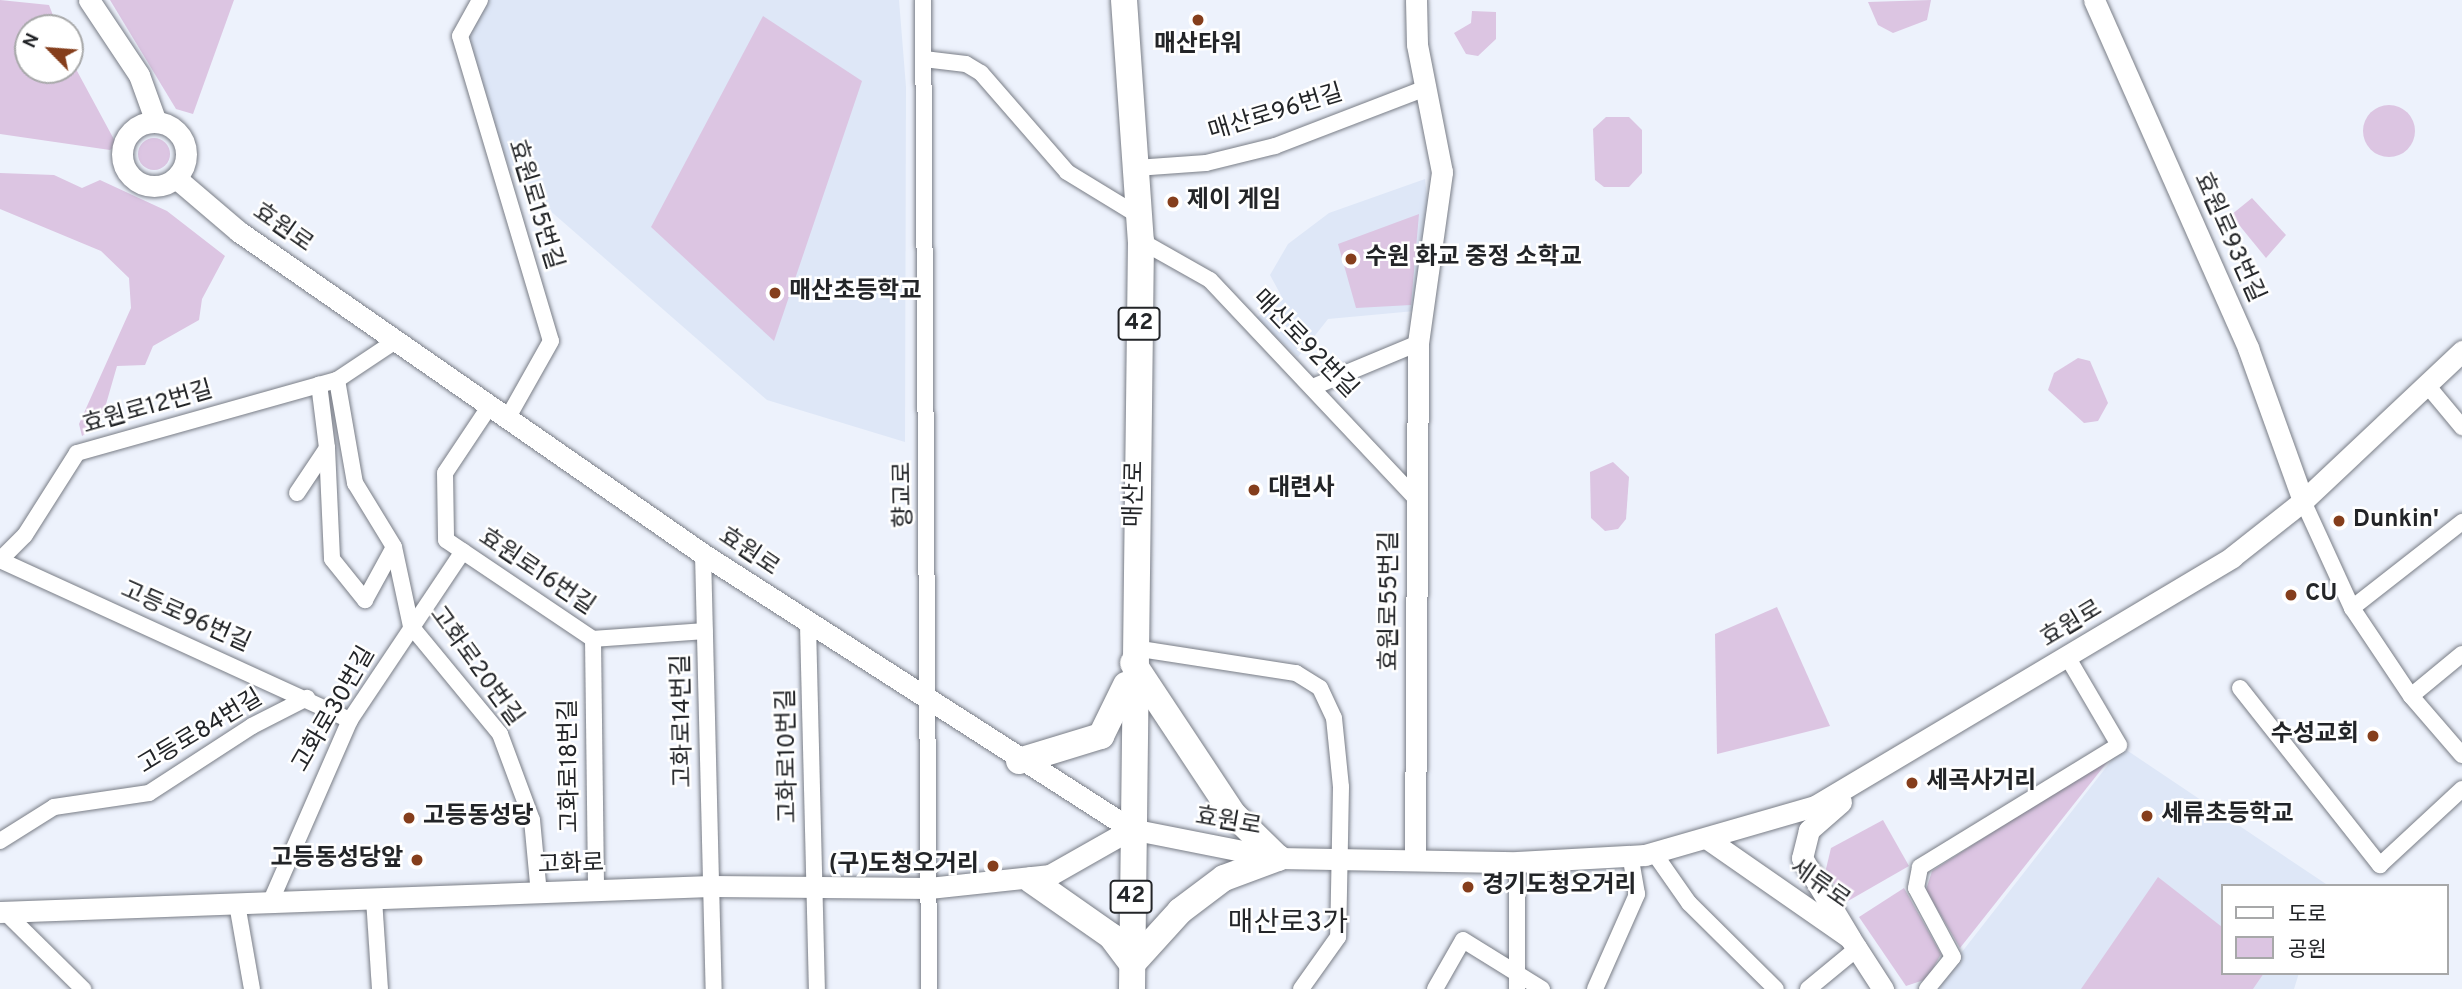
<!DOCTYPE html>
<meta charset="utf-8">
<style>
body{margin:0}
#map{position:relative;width:2462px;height:989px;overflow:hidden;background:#edf2fc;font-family:Overpass,"Noto Sans KR",sans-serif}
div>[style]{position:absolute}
.built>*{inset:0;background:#dee7f7}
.green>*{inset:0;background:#dcc5e2}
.round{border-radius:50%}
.roads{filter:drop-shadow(0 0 2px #797d86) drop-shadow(0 0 2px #797d86)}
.minor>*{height:16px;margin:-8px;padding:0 8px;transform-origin:8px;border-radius:8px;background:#fff}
.tertiary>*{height:21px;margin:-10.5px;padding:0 10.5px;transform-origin:10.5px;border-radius:10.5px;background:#fff}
.tertiary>.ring{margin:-10.5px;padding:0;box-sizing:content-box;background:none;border:21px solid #fff;border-radius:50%}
.primary>*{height:26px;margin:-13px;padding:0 13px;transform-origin:13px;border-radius:13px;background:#fff}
.dots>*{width:19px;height:19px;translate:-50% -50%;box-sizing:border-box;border:4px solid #fff;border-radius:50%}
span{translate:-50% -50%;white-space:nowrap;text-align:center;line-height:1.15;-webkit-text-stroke:5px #fff;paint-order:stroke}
.shield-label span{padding:2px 5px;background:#fff;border:2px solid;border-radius:5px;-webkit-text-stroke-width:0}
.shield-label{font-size:23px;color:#232528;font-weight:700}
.poi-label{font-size:24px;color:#232528;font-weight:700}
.left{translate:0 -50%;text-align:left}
.right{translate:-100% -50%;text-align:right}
.street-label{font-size:24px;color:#232528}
.quarter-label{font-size:28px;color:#232528}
.legend{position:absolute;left:2221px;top:884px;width:228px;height:91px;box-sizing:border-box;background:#fff;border:2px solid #a7a8a9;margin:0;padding:9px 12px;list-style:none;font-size:21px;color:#232528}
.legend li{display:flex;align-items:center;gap:14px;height:35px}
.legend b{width:35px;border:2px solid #a7a8a9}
.north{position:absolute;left:14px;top:14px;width:70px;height:70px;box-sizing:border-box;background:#fff;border:2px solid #a7a8a9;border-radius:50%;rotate:295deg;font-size:19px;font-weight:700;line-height:28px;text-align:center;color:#232528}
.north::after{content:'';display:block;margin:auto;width:24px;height:32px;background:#853e1c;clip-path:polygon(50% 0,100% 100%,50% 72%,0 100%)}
</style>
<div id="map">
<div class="built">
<i style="clip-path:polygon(483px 0,899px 0,906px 87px,905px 442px,767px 400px,523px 187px,510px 170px,464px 35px)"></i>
<i style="clip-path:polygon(1425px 179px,1429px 215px,1415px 311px,1328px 319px,1298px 357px,1256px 318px,1283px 299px,1270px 275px,1288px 244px,1329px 213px)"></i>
<i style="clip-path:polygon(2122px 747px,2329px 886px,2222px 886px,2222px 973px,2299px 973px,2294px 989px,1933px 989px)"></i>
</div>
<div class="green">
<i style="clip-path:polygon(0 0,49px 5px,58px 28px,28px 28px,28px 70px,70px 70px,70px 58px,117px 145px,110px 150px,0 134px)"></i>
<i style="clip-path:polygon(110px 0,234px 0,193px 114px,176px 109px)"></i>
<i style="clip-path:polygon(1931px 0,1927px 20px,1893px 33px,1878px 25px,1868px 2px)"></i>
<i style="clip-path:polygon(1472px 11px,1496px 12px,1496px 39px,1478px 56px,1466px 54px,1454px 33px,1471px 23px)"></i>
<i style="clip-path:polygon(763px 16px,862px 81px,774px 341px,651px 227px)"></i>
<i class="round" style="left:2363px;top:105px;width:52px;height:52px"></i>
<i style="clip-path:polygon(1606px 117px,1629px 117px,1642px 130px,1642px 173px,1629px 187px,1604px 187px,1595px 180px,1593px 129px)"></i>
<i class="round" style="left:138px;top:138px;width:32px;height:32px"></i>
<i style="clip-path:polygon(0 173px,54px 175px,82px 188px,100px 180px,167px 211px,225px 256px,202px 299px,199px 320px,153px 346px,145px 365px,117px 366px,100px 425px,82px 436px,79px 424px,131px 308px,129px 278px,101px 251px,0 209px)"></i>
<i style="clip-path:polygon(2252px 198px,2286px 235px,2266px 258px,2231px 215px)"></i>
<i style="clip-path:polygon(1419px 214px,1411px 305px,1356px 308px,1338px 244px)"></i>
<i style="clip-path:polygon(2078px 358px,2090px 361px,2108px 403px,2098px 421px,2084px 423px,2048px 390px,2054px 373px)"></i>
<i style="clip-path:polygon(1613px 462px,1629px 477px,1626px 519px,1618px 529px,1605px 531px,1591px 518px,1590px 472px)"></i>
<i style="clip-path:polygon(1777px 607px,1830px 726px,1717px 754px,1715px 634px)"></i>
<i style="clip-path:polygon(2112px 756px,1960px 948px,1926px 890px,1932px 871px)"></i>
<i style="clip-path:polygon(1883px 820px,1909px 866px,1848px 901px,1825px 873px,1831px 848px)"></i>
<i style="clip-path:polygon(2158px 877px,2222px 927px,2222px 973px,2264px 973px,2253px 989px,2081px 989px)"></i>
<i style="clip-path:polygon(1904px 888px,1941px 954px,1927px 979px,1906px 986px,1859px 917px)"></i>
</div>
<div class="roads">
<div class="minor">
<i style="left:480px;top:0;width:41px;rotate:119.1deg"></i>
<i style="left:460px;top:36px;width:318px;rotate:73.4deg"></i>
<i style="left:551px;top:341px;width:90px;rotate:119.4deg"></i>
<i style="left:923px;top:0;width:989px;rotate:89.65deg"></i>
<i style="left:924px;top:59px;width:42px;rotate:6.8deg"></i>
<i style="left:966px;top:64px;width:17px;rotate:31deg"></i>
<i style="left:981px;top:73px;width:131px;rotate:49deg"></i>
<i style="left:1067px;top:172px;width:84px;rotate:31.4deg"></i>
<i style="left:1136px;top:168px;width:70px;rotate:-4.1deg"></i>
<i style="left:1206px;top:163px;width:71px;rotate:-13.8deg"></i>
<i style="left:1275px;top:146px;width:162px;rotate:-21deg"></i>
<i style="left:1141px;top:241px;width:79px;rotate:29.5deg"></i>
<i style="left:1210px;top:280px;width:302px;rotate:46.7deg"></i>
<i style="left:337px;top:380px;width:105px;rotate:80.1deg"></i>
<i style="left:355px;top:483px;width:75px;rotate:58.6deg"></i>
<i style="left:394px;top:547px;width:81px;rotate:77.9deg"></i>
<i style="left:411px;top:626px;width:140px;rotate:50.5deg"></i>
<i style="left:500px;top:734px;width:92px;rotate:69.6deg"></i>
<i style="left:532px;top:820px;width:74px;rotate:84.6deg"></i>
<i style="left:2427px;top:385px;width:55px;rotate:50.2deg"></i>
<i style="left:1313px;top:387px;width:114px;rotate:-22.7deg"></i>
<i style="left:489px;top:407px;width:79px;rotate:123.7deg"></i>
<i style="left:445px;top:473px;width:67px;rotate:89.1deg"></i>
<i style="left:446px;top:540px;width:177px;rotate:34deg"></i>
<i style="left:593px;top:639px;width:112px;rotate:-4.1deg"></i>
<i style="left:327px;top:448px;width:111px;rotate:87.4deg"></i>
<i style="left:332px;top:559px;width:53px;rotate:51.2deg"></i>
<i style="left:365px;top:600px;width:60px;rotate:-61.3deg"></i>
<i style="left:297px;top:493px;width:54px;rotate:-56.3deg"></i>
<i style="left:327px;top:448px;width:64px;rotate:-97.1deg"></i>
<i style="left:2303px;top:501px;width:118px;rotate:65.4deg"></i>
<i style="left:2352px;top:608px;width:106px;rotate:56.2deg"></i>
<i style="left:2411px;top:696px;width:78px;rotate:49.2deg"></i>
<i style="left:703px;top:554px;width:435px;rotate:88.6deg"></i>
<i style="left:0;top:560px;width:35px;rotate:-45deg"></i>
<i style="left:25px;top:535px;width:97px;rotate:-57.6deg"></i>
<i style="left:77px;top:453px;width:270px;rotate:-15.7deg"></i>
<i style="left:337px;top:380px;width:72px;rotate:-33.7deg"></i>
<i style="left:0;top:560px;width:385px;rotate:24.6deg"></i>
<i style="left:2352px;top:608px;width:140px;rotate:-38deg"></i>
<i style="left:808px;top:625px;width:364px;rotate:88.6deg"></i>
<i style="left:593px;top:639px;width:253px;rotate:89.3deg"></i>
<i style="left:1134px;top:648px;width:164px;rotate:8.8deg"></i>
<i style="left:1296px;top:673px;width:28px;rotate:32deg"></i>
<i style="left:1320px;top:688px;width:33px;rotate:65deg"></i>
<i style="left:1334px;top:718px;width:69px;rotate:84.2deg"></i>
<i style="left:1341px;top:787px;width:150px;rotate:91.1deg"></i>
<i style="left:1338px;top:937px;width:64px;rotate:125.4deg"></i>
<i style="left:2240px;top:688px;width:226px;rotate:51.7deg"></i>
<i style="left:2380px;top:865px;width:112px;rotate:-42.8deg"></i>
<i style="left:2411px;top:696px;width:66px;rotate:-39.5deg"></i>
<i style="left:0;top:841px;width:64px;rotate:-32.2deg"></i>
<i style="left:54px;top:807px;width:96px;rotate:-8.4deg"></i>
<i style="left:149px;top:793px;width:123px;rotate:-33deg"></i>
<i style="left:252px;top:726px;width:62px;rotate:-27deg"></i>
<i style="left:1654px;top:853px;width:61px;rotate:55deg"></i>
<i style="left:1689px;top:903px;width:122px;rotate:44.7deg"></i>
<i style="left:1517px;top:862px;width:127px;rotate:90deg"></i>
<i style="left:374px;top:899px;width:90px;rotate:86.2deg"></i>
<i style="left:270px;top:903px;width:200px;rotate:-66.4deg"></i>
<i style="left:350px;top:720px;width:203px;rotate:-56.2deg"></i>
<i style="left:237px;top:904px;width:86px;rotate:80deg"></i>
<i style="left:5px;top:912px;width:110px;rotate:44.6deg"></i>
<i style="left:1435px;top:989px;width:56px;rotate:-60.3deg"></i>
<i style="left:1463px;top:940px;width:93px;rotate:31.8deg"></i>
<i style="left:1595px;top:989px;width:104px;rotate:-66.1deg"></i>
<i style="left:1637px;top:894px;width:39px;rotate:-100deg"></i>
<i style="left:1808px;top:989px;width:66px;rotate:-39.5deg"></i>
<i style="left:1927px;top:989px;width:41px;rotate:-50.9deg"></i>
<i style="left:1953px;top:957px;width:78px;rotate:-118.2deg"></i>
<i style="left:1916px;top:888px;width:21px;rotate:-79deg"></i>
<i style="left:1920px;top:867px;width:233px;rotate:-31.5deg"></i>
<i style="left:2119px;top:745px;width:101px;rotate:-120.4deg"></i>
</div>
<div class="tertiary">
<i style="left:89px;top:0;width:90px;rotate:56.3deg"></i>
<i style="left:139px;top:75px;width:50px;rotate:70.1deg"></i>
<i style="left:2094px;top:0;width:381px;rotate:66.1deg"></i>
<i style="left:2248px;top:348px;width:163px;rotate:70.2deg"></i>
<i class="ring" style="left:122px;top:122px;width:43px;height:43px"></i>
<i style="left:176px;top:178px;width:82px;rotate:40.5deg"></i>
<i style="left:238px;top:231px;width:566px;rotate:34.78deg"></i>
<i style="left:703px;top:554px;width:509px;rotate:32.72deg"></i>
<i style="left:1131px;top:829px;width:150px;rotate:11.2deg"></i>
<i style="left:1278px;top:858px;width:239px;rotate:1deg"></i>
<i style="left:1517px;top:862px;width:128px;rotate:-3.1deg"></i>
<i style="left:1645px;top:855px;width:177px;rotate:-16.1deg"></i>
<i style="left:1815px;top:806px;width:486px;rotate:-30.8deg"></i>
<i style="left:2232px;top:557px;width:90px;rotate:-38.3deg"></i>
<i style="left:2303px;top:501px;width:219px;rotate:-43.3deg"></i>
<i style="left:1841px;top:802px;width:43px;rotate:138.8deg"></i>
<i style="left:1809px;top:830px;width:29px;rotate:104deg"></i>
<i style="left:1802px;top:858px;width:91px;rotate:58.9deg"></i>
<i style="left:1709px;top:840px;width:172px;rotate:34.8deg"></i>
<i style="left:1850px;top:938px;width:61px;rotate:57.1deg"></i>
<i style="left:1415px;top:860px;width:517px;rotate:-89.67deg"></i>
<i style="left:1418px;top:343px;width:173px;rotate:-82deg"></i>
<i style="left:1442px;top:172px;width:130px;rotate:-101.1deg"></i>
<i style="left:1417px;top:44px;width:44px;rotate:-91.3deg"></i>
<i style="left:0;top:912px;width:711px;rotate:-2.09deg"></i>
<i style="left:711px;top:886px;width:218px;rotate:0.5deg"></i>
<i style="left:929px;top:888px;width:122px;rotate:-6.1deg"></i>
<i style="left:1050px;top:875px;width:93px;rotate:-29.6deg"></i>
</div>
<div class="primary">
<i style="left:1124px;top:0;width:242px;rotate:86deg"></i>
<i style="left:1141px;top:241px;width:748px;rotate:90.69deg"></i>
<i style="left:1019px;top:761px;width:86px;rotate:-17deg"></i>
<i style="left:1101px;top:736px;width:57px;rotate:-63.9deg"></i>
<i style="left:1031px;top:880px;width:98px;rotate:35deg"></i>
<i style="left:1111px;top:936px;width:35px;rotate:53deg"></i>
<i style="left:1132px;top:964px;width:72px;rotate:-47.8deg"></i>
<i style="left:1180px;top:911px;width:55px;rotate:-36.9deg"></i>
<i style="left:1224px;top:878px;width:58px;rotate:-20.3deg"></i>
<i style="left:1278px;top:858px;width:63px;rotate:-135.6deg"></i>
<i style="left:1233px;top:814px;width:181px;rotate:-123.5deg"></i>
</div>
</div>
<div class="dots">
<i style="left:1198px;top:20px;background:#853e1c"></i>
<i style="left:1173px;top:202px;background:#853e1c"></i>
<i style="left:1351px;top:259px;background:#853e1c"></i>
<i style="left:775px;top:293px;background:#853e1c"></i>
<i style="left:1254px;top:490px;background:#853e1c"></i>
<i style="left:2339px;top:521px;background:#853e1c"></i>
<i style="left:2291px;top:595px;background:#853e1c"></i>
<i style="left:2373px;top:736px;background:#853e1c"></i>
<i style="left:1912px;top:783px;background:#853e1c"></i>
<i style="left:2147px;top:816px;background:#853e1c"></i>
<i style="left:409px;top:818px;background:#853e1c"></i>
<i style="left:417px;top:860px;background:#853e1c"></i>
<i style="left:993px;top:866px;background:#853e1c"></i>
<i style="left:1468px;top:887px;background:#853e1c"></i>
</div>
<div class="shield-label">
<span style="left:1139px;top:324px">42</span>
<span style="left:1131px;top:897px">42</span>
</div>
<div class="poi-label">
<span style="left:1198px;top:46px">매산타워</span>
<span class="left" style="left:1187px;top:202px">제이 게임</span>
<span class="left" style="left:1365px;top:259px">수원 화교 중정 소학교</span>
<span class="left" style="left:789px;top:293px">매산초등학교</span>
<span class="left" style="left:1268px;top:490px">대련사</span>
<span class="left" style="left:2353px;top:521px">Dunkin'</span>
<span class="left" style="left:2305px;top:595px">CU</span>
<span class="right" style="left:2359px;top:736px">수성교회</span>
<span class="left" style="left:1926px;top:783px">세곡사거리</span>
<span class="left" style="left:2161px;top:816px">세류초등학교</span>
<span class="left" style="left:423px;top:818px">고등동성당</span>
<span class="right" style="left:403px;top:860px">고등동성당앞</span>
<span class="right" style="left:979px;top:866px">(구)도청오거리</span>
<span class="left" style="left:1482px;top:887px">경기도청오거리</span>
</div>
<div class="street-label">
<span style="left:1276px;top:114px;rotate:-17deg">매산로96번길</span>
<span style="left:534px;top:205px;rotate:73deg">효원로15번길</span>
<span style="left:282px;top:229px;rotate:35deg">효원로</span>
<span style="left:2228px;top:238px;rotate:66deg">효원로93번길</span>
<span style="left:1304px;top:345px;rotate:46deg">매산로92번길</span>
<span style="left:148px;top:409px;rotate:-16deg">효원로12번길</span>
<span style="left:1136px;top:494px;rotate:-89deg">매산로</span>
<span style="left:905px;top:495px;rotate:-91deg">향교로</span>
<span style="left:748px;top:553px;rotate:34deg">효원로</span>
<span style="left:536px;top:573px;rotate:34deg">효원로16번길</span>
<span style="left:1391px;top:601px;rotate:-90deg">효원로55번길</span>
<span style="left:185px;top:618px;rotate:24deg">고등로96번길</span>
<span style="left:2072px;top:625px;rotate:-31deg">효원로</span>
<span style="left:475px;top:667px;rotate:54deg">고화로20번길</span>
<span style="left:335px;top:710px;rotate:-60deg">고화로30번길</span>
<span style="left:684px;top:721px;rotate:-91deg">고화로14번길</span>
<span style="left:201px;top:733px;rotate:-31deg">고등로84번길</span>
<span style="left:789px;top:756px;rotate:-91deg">고화로10번길</span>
<span style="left:571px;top:766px;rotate:-91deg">고화로18번길</span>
<span style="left:1228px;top:823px;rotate:10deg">효원로</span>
<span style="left:571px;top:866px;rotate:-2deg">고화로</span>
<span style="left:1819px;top:885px;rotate:35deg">세류로</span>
</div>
<div class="quarter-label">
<span style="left:1288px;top:924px">매산로3가</span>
</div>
<ul class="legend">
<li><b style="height:9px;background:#fff"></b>도로</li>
<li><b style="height:19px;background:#dcc5e2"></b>공원</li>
</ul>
<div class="north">N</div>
</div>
